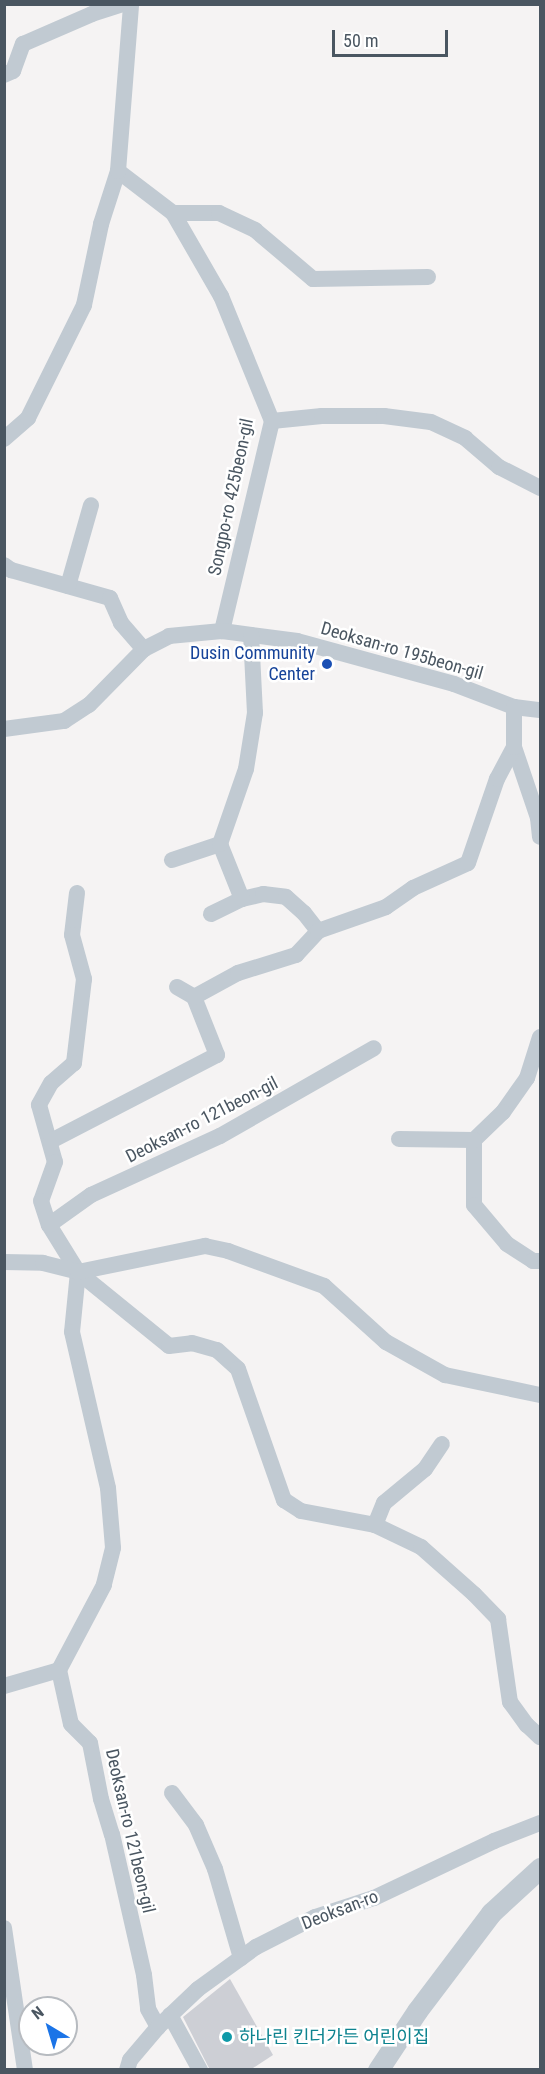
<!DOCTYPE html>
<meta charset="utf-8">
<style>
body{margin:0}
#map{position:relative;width:545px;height:2074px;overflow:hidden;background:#f5f3f3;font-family:"Roboto Condensed","Noto Sans KR",sans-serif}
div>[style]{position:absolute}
.building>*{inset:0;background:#cdcfd5}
.minor>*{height:16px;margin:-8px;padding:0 8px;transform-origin:8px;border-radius:8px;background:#c1cad2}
.tertiary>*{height:21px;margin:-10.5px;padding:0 10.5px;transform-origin:10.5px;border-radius:10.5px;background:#c1cad2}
.dots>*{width:16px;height:16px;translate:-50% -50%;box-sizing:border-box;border:3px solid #fff;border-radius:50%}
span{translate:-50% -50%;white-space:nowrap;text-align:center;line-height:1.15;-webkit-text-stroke:5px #fff;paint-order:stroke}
.street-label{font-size:18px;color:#4a5661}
.transit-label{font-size:18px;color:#164399}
.right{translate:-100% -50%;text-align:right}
.culture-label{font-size:18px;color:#0d838f}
.left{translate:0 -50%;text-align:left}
.frame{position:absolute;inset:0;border:6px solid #4a5661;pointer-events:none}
.north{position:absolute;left:18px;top:1996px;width:60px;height:60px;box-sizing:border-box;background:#fff;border:2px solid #b7bbc0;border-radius:50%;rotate:322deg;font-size:16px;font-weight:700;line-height:24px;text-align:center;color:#4a5661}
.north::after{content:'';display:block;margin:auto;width:21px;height:27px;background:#1b74e7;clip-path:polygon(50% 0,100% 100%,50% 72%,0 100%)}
.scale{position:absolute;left:332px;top:30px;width:116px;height:27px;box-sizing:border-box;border:3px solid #4a5661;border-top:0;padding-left:8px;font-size:18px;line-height:21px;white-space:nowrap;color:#4a5661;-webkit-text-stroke:4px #fff;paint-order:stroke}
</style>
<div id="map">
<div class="building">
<i style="clip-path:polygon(230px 1979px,273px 2055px,250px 2070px,210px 2070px,183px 2017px)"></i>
</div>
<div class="minor">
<i style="left:4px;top:75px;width:10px;rotate:-24deg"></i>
<i style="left:13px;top:71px;width:29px;rotate:-70deg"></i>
<i style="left:23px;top:44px;width:75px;rotate:-23.5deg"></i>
<i style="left:92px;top:14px;width:32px;rotate:-18deg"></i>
<i style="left:118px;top:171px;width:69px;rotate:37.4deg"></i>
<i style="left:173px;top:213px;width:96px;rotate:60deg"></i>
<i style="left:221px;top:296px;width:135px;rotate:67.8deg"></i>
<i style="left:272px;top:421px;width:216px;rotate:103.4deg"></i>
<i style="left:173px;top:213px;width:46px"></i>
<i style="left:219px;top:213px;width:40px;rotate:25deg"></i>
<i style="left:255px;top:230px;width:76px;rotate:40.2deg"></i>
<i style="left:313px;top:279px;width:115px;rotate:-1deg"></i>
<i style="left:272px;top:421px;width:50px;rotate:-5.7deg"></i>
<i style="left:322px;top:416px;width:62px"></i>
<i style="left:384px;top:416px;width:47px;rotate:7.3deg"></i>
<i style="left:431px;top:422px;width:38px;rotate:25deg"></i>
<i style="left:465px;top:438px;width:45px;rotate:40.5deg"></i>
<i style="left:499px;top:467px;width:46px;rotate:27.1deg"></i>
<i style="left:4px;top:439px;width:32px;rotate:-41deg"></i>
<i style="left:28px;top:418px;width:126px;rotate:-63.6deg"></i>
<i style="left:84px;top:305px;width:83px;rotate:-78.1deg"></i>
<i style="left:101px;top:224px;width:56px;rotate:-72.2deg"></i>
<i style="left:118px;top:171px;width:168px;rotate:-85.5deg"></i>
<i style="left:4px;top:565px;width:9px;rotate:36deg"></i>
<i style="left:11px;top:570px;width:103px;rotate:15.8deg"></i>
<i style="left:110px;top:598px;width:27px;rotate:66deg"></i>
<i style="left:121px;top:623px;width:35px;rotate:49deg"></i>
<i style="left:68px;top:586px;width:84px;rotate:-74.1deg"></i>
<i style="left:4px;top:729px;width:61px;rotate:-7.6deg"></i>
<i style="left:64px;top:721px;width:30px;rotate:-33deg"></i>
<i style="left:89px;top:705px;width:78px;rotate:-45.5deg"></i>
<i style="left:144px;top:649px;width:28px;rotate:-27deg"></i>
<i style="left:169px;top:636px;width:53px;rotate:-5.4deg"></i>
<i style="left:222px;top:631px;width:76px;rotate:7.6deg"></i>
<i style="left:297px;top:641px;width:163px;rotate:15.3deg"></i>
<i style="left:454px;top:684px;width:64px;rotate:21deg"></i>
<i style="left:514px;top:707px;width:26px;rotate:7deg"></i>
<i style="left:514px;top:747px;width:75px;rotate:71.3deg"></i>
<i style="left:538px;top:818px;width:19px;rotate:84deg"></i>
<i style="left:172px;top:860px;width:51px;rotate:-18.4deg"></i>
<i style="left:77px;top:893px;width:42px;rotate:96.8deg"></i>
<i style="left:72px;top:935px;width:46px;rotate:74.7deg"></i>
<i style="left:84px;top:979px;width:85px;rotate:96.8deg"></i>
<i style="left:74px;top:1063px;width:30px;rotate:139deg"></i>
<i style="left:51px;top:1083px;width:25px;rotate:119deg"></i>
<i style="left:39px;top:1105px;width:59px;rotate:74.3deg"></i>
<i style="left:55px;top:1162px;width:41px;rotate:109.7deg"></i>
<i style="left:41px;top:1201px;width:25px;rotate:72deg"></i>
<i style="left:49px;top:1225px;width:55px;rotate:58.3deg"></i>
<i style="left:78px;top:1272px;width:60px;rotate:95.7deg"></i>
<i style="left:72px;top:1332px;width:160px;rotate:77deg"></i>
<i style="left:108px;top:1488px;width:60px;rotate:85.2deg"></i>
<i style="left:113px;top:1548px;width:38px;rotate:104deg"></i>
<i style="left:104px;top:1585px;width:96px;rotate:117.9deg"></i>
<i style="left:59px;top:1670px;width:55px;rotate:77.5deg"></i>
<i style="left:71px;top:1724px;width:27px;rotate:45deg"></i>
<i style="left:90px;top:1743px;width:57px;rotate:78.9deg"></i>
<i style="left:101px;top:1799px;width:37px;rotate:73deg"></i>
<i style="left:112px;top:1834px;width:145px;rotate:77.2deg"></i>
<i style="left:144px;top:1975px;width:34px;rotate:83deg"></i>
<i style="left:148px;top:2009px;width:21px;rotate:61deg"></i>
<i style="left:242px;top:899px;width:22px;rotate:-13deg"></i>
<i style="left:263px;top:894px;width:23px;rotate:7deg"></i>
<i style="left:286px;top:897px;width:24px;rotate:42deg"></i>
<i style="left:304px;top:913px;width:23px;rotate:52deg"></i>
<i style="left:211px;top:914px;width:34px;rotate:-26deg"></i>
<i style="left:242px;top:899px;width:59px;rotate:-111.8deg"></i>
<i style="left:220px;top:844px;width:79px;rotate:-70.9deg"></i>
<i style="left:246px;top:769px;width:57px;rotate:-80.9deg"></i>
<i style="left:255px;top:713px;width:78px;rotate:-92.9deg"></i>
<i style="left:177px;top:987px;width:20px;rotate:30deg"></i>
<i style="left:540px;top:1037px;width:43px;rotate:107.6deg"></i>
<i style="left:527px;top:1078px;width:42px;rotate:125.2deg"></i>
<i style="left:503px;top:1112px;width:40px;rotate:136deg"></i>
<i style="left:474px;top:1140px;width:65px;rotate:90deg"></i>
<i style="left:474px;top:1205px;width:51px;rotate:49.8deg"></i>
<i style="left:507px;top:1244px;width:31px;rotate:33deg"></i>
<i style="left:533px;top:1261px;width:7px"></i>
<i style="left:399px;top:1139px;width:75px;rotate:0.8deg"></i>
<i style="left:51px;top:1141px;width:187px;rotate:-27.4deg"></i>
<i style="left:217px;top:1055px;width:62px;rotate:-111.6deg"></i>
<i style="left:194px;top:997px;width:50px;rotate:-28.6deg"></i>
<i style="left:238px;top:973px;width:61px;rotate:-17.2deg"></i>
<i style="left:296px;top:955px;width:33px;rotate:-47deg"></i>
<i style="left:318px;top:931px;width:72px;rotate:-19.4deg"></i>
<i style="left:386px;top:907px;width:33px;rotate:-35deg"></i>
<i style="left:413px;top:888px;width:60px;rotate:-24.4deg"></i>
<i style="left:468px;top:863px;width:89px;rotate:-71deg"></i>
<i style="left:497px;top:779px;width:36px;rotate:-62deg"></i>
<i style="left:514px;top:747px;width:40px;rotate:-90deg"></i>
<i style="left:49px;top:1225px;width:52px;rotate:-35.5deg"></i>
<i style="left:91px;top:1195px;width:142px;rotate:-24.6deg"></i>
<i style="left:220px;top:1136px;width:177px;rotate:-29.7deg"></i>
<i style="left:4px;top:1262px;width:39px;rotate:1deg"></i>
<i style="left:43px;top:1263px;width:36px;rotate:14deg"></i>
<i style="left:78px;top:1272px;width:117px;rotate:39.1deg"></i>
<i style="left:169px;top:1346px;width:23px;rotate:-7deg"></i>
<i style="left:192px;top:1343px;width:26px;rotate:16deg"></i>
<i style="left:217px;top:1350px;width:28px;rotate:42deg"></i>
<i style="left:238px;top:1369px;width:139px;rotate:70.7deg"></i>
<i style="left:284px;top:1500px;width:20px;rotate:33deg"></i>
<i style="left:301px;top:1511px;width:75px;rotate:10.7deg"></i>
<i style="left:375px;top:1525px;width:51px;rotate:25.6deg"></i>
<i style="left:421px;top:1547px;width:71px;rotate:41.6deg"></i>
<i style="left:474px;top:1594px;width:35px;rotate:46deg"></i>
<i style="left:498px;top:1619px;width:84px;rotate:81.8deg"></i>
<i style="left:510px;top:1702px;width:29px;rotate:54deg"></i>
<i style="left:527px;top:1725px;width:18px;rotate:43deg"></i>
<i style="left:78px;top:1272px;width:130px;rotate:-11.6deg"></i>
<i style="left:205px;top:1246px;width:24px;rotate:12deg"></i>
<i style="left:228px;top:1251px;width:102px;rotate:20deg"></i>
<i style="left:324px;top:1286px;width:84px;rotate:42.1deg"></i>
<i style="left:386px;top:1342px;width:68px;rotate:29.2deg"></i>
<i style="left:445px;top:1375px;width:97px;rotate:11.9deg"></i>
<i style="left:375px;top:1525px;width:24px;rotate:-68deg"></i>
<i style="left:384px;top:1503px;width:53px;rotate:-39.7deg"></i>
<i style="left:425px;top:1469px;width:30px;rotate:-56deg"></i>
<i style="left:4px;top:1686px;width:57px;rotate:-16.2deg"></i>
<i style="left:172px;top:1793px;width:40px;rotate:53deg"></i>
<i style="left:196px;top:1825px;width:48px;rotate:66.6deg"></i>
<i style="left:215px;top:1869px;width:93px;rotate:73.7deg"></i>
<i style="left:4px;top:1928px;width:144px;rotate:81.6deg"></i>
<i style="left:170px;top:2015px;width:63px;rotate:61.4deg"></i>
<i style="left:127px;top:2070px;width:10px;rotate:-73deg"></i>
<i style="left:130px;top:2060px;width:43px;rotate:-49.7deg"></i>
<i style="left:158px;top:2027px;width:55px;rotate:-43.5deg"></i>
<i style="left:198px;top:1989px;width:72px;rotate:-35.9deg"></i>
<i style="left:256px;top:1947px;width:66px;rotate:-27deg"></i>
<i style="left:315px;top:1917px;width:62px;rotate:-17.9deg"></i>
<i style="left:374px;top:1898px;width:133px;rotate:-25.4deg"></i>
<i style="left:494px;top:1841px;width:49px;rotate:-21.4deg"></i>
</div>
<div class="tertiary">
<i style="left:378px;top:2070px;width:71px;rotate:-56.5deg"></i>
<i style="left:417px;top:2011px;width:123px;rotate:-52.9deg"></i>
<i style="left:491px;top:1913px;width:67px;rotate:-42.6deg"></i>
</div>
<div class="dots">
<i style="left:327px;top:664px;background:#1a4fb4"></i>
<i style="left:227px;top:2037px;background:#0f9aa8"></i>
</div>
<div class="street-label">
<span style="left:231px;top:497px;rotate:-78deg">Songpo-ro 425beon-gil</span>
<span style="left:402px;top:651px;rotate:16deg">Deoksan-ro 195beon-gil</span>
<span style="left:202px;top:1120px;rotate:-27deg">Deoksan-ro 121beon-gil</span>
<span style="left:130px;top:1831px;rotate:77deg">Deoksan-ro 121beon-gil</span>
<span style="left:340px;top:1910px;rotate:-21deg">Deoksan-ro</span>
</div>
<div class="transit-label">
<span class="right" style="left:315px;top:664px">Dusin Community<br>Center</span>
</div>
<div class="culture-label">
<span class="left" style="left:239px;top:2037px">하나린 킨더가든 어린이집</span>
</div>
<div class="frame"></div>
<div class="north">N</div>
<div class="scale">50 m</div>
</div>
